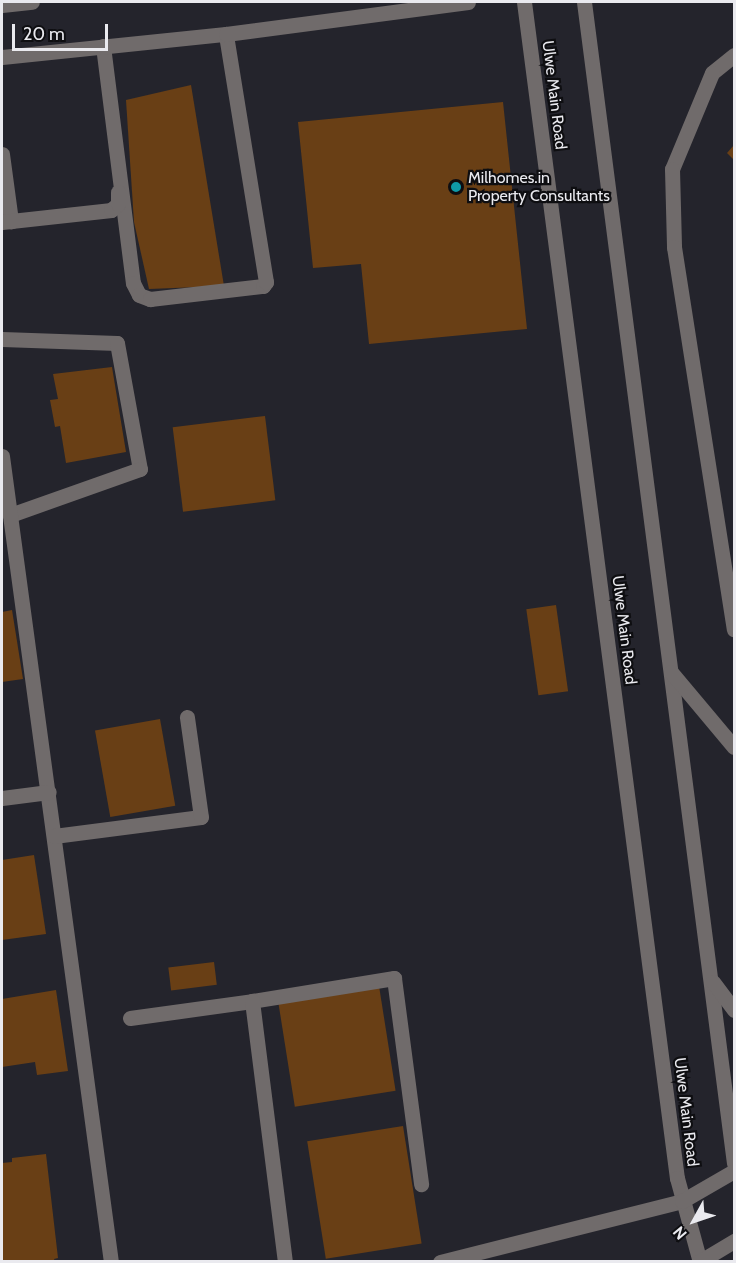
<!DOCTYPE html>
<style>
body{margin:0}
#map{position:relative;width:736px;height:1263px;overflow:hidden;background:#24242c;font-family:Cabin,sans-serif}
div>[style]{position:absolute}
.building>*{inset:0;background:#693f15;transform-origin:0 0}
.minor>*{height:15px;margin:-7.5px;padding:0 7.5px;transform-origin:7.5px;border-radius:7.5px;background:#706b6b}
.dots>*{width:16px;height:16px;translate:-50% -50%;box-sizing:border-box;border:3px solid #0e0e11;border-radius:50%}
span{translate:-50% -50%;white-space:nowrap;text-align:center;line-height:1.15;-webkit-text-stroke:4.5px #0e0e11;paint-order:stroke}
.street-label{font-size:16px;color:#eaeaef}
.poi-label{font-size:16px;color:#eaeaef}
.left{translate:0 -50%;text-align:left}
.frame{position:absolute;inset:0;border:3px solid #eaeaef;pointer-events:none}
.north{position:absolute;left:664px;top:1191px;width:60px;height:60px;-webkit-text-stroke:4px #0e0e11;paint-order:stroke;rotate:230deg;font-size:16px;font-weight:700;line-height:24px;text-align:center;color:#eaeaef}
.north::after{content:'';display:block;margin:auto;width:21px;height:27px;background:#eaeaef;clip-path:polygon(50% 0,100% 100%,50% 72%,0 100%)}
.scale{position:absolute;left:12px;top:24px;width:96px;height:27px;box-sizing:border-box;border:3px solid #eaeaef;border-top:0;padding-left:8px;font-size:18px;line-height:21px;white-space:nowrap;color:#eaeaef;-webkit-text-stroke:4px #0e0e11;paint-order:stroke}
</style>
<div id="map">
<div class="building">
<i style="clip-path:polygon(191px 85px,224px 286px,149px 289px,134px 222px,126px 100px)"></i>
<i style="clip-path:polygon(503px 102px,527px 329px,369px 344px,361px 264px,313px 268px,298px 122px)"></i>
<i style="clip-path:polygon(734px 145px,734px 160px,727px 153px)"></i>
<i style="clip-path:polygon(112px 367px,126px 452px,66px 463px,60px 426px,55px 427px,50px 400px,58px 399px,53px 374px)"></i>
<i style="left:265px;top:416px;width:85px;height:93px;rotate:83deg"></i>
<i style="left:556px;top:605px;width:87px;height:30px;rotate:82deg"></i>
<i style="clip-path:polygon(12px 610px,23px 679px,2px 682px,2px 612px)"></i>
<i style="left:160px;top:719px;width:88px;height:66px;rotate:80deg"></i>
<i style="clip-path:polygon(34px 855px,46px 934px,2px 940px,2px 860px)"></i>
<i style="left:214px;top:962px;width:23px;height:46px;rotate:83deg"></i>
<i style="left:379px;top:986px;width:106px;height:102px;rotate:81deg"></i>
<i style="clip-path:polygon(56px 990px,68px 1071px,37px 1075px,35px 1062px,2px 1067px,2px 999px)"></i>
<i style="left:403px;top:1126px;width:119px;height:97px;rotate:81deg"></i>
<i style="clip-path:polygon(46px 1154px,58px 1258px,54px 1259px,55px 1262px,2px 1262px,2px 1163px,12px 1162px,12px 1158px)"></i>
</div>
<div class="minor">
<i style="left:524px;top:2px;width:1186px;rotate:82.59deg"></i>
<i style="left:677px;top:1178px;width:87px;rotate:74.7deg"></i>
<i style="left:584px;top:2px;width:1171px;rotate:82.64deg"></i>
<i style="left:2px;top:5px;width:30px;rotate:-6deg"></i>
<i style="left:103px;top:46px;width:239px;rotate:82.8deg"></i>
<i style="left:133px;top:283px;width:13px;rotate:63deg"></i>
<i style="left:139px;top:295px;width:12px;rotate:20deg"></i>
<i style="left:150px;top:299px;width:114px;rotate:-6.6deg"></i>
<i style="left:263px;top:286px;width:5px;rotate:-53deg"></i>
<i style="left:266px;top:282px;width:251px;rotate:-99.2deg"></i>
<i style="left:734px;top:55px;width:28px;rotate:141deg"></i>
<i style="left:712px;top:73px;width:104px;rotate:112.6deg"></i>
<i style="left:672px;top:169px;width:78px;rotate:88.5deg"></i>
<i style="left:674px;top:247px;width:387px;rotate:81.1deg"></i>
<i style="left:2px;top:57px;width:225px;rotate:-5.9deg"></i>
<i style="left:226px;top:34px;width:244px;rotate:-7.5deg"></i>
<i style="left:2px;top:154px;width:68px;rotate:82.3deg"></i>
<i style="left:2px;top:222px;width:110px;rotate:-6.3deg"></i>
<i style="left:111px;top:210px;width:9px;rotate:-41deg"></i>
<i style="left:118px;top:204px;width:12px;rotate:-90deg"></i>
<i style="left:2px;top:339px;width:115px;rotate:2deg"></i>
<i style="left:117px;top:343px;width:128px;rotate:79.7deg"></i>
<i style="left:140px;top:469px;width:138px;rotate:160.5deg"></i>
<i style="left:2px;top:456px;width:813px;rotate:82.3deg"></i>
<i style="left:671px;top:672px;width:98px;rotate:50deg"></i>
<i style="left:2px;top:798px;width:47px;rotate:-7.3deg"></i>
<i style="left:54px;top:836px;width:148px;rotate:-7.4deg"></i>
<i style="left:201px;top:817px;width:101px;rotate:-98deg"></i>
<i style="left:713px;top:982px;width:35px;rotate:53deg"></i>
<i style="left:252px;top:1001px;width:144px;rotate:-9.2deg"></i>
<i style="left:394px;top:978px;width:208px;rotate:82.5deg"></i>
<i style="left:130px;top:1018px;width:123px;rotate:-7.9deg"></i>
<i style="left:252px;top:1001px;width:263px;rotate:82.8deg"></i>
<i style="left:440px;top:1262px;width:250px;rotate:-14.1deg"></i>
<i style="left:682px;top:1201px;width:60px;rotate:-30deg"></i>
<i style="left:699px;top:1262px;width:41px;rotate:-31deg"></i>
</div>
<div class="dots">
<i style="left:456px;top:187px;background:#0f9aa8"></i>
</div>
<div class="street-label">
<span style="left:554px;top:95px;rotate:83deg">Ulwe Main Road</span>
<span style="left:624px;top:630px;rotate:83deg">Ulwe Main Road</span>
<span style="left:686px;top:1112px;rotate:83deg">Ulwe Main Road</span>
</div>
<div class="poi-label">
<span class="left" style="left:468px;top:187px">Milhomes.in<br>Property Consultants</span>
</div>
<div class="frame"></div>
<div class="north">N</div>
<div class="scale">20 m</div>
</div>
